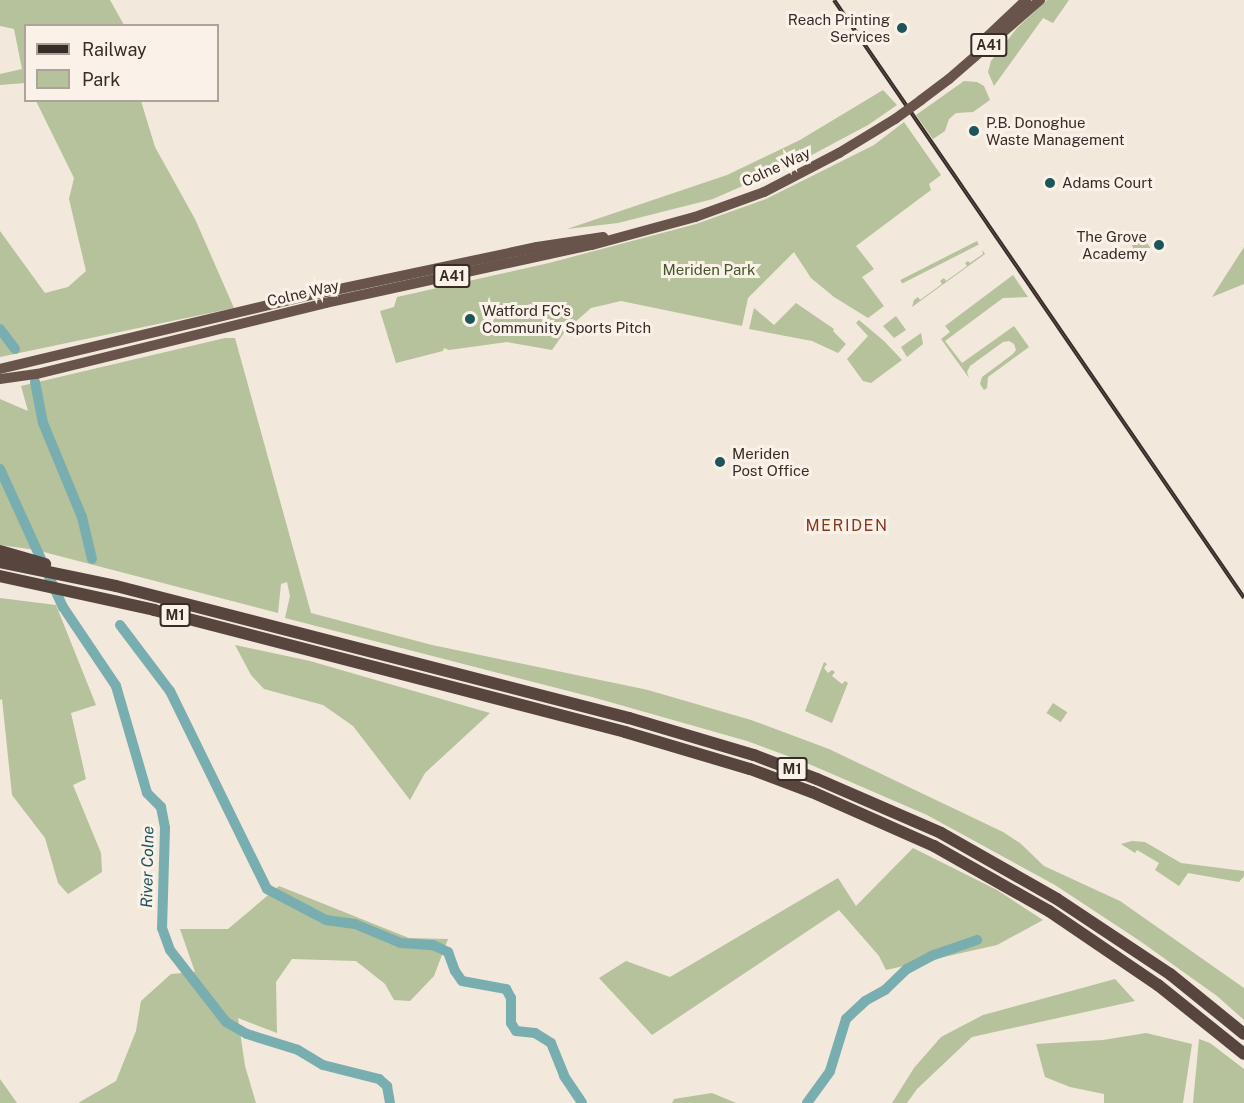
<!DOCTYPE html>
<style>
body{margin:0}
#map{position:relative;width:1244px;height:1103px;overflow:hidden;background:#f2e8db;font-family:"Public Sans",sans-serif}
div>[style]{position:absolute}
.green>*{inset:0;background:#b5c29b;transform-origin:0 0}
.river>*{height:10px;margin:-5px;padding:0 5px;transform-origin:5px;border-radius:5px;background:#79aeb0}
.trunk>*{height:10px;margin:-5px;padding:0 5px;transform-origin:5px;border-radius:5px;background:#68544b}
.motorway>*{height:12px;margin:-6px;padding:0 6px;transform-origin:6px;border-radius:6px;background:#58463e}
.rail>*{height:4px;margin-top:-2px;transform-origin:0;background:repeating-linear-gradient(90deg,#faf2e8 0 4.5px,#372c28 0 9px);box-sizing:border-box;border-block:2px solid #372c28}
.trunk-bridge>*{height:10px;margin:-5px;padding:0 5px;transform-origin:5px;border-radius:5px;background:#68544b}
.dots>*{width:16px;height:16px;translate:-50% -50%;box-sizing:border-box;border:3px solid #faf2e8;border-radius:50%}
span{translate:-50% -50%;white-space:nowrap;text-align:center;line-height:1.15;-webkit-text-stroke:6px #faf2e8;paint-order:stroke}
.shield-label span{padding:2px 4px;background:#faf2e8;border:2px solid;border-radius:4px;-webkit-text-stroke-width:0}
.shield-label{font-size:14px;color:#372c28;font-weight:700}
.poi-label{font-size:15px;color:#372c28}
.right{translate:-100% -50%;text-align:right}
.left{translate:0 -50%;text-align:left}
.street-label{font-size:15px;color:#372c28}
.park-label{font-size:15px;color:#46562b}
.neighbourhood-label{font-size:16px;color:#88381f;letter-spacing:1.5px}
.water-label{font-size:16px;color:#1c555a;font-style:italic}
.legend{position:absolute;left:24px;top:24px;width:195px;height:78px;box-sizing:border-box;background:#faf2e8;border:2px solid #aca39b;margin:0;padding:8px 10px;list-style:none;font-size:18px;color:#372c28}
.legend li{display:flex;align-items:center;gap:12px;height:30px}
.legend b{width:30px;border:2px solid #aca39b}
</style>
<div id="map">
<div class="green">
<i style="clip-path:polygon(0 0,110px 0,124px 25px,26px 26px,25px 83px,0 85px,0 74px,22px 69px,14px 29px,0 26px)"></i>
<i style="clip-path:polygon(1047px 0,1069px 0,1053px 23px,1043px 18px,994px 86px,988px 72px,991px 61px,1017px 28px)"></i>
<i style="clip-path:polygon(964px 81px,977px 82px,984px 86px,990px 100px,973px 112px,956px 113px,949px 119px,945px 131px,933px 139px,916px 115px)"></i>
<i style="clip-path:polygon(883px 90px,897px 105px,868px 125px,808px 157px,713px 199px,618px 223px,567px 229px,727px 175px,800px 140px)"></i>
<i style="clip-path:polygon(36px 101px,141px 101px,155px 147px,195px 219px,234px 308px,0 357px,0 231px,45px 293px,68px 287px,86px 271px,69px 199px,74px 178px)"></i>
<i style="clip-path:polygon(904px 122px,941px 175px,929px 184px,931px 190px,856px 246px,874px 269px,862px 277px,884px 306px,868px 318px,834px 297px,811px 278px,794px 252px,748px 298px,742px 326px,621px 301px,591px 308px,566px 330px,552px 350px,507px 342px,449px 350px,444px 348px,443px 351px,396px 363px,380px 311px,394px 307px,397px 297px,549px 263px,696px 224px,766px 199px,874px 145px)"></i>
<i style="clip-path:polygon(1144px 238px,1151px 249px,1134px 251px,1132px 245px,1134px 241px)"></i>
<i style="left:977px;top:241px;width:4px;height:86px;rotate:63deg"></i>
<i style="clip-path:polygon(1244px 247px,1244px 284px,1212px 297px)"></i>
<i style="clip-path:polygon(982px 250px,985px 254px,912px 307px,914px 300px,918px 297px,920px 300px,942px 284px,940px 281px,944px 278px,946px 281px,967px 266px,965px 263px,968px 261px,970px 263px,983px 254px)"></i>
<i style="clip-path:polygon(1013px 275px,1028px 297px,1003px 298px,945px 341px,962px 363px,1014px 326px,1029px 347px,988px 377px,987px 388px,984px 390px,980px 384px,982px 377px,1013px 354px,1016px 350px,1014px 344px,1009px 341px,1003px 342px,970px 366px,967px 372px,969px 378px,941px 339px,950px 332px,945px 326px)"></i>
<i style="clip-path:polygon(796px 303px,834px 329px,833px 331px,846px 344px,838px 353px,812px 341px,749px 329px,754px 308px,774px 325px)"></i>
<i style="clip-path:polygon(896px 316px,906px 330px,894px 338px,883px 326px)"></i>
<i style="clip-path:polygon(859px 320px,884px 341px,902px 360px,871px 383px,863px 381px,847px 359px,868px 336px,856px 323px)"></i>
<i style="clip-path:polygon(921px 333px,923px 344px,907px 357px,901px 347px)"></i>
<i style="clip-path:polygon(225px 338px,235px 338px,311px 613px,432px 645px,648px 690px,751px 720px,829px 749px,1003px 832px,1020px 843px,1044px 866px,1120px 901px,1244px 988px,1244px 1020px,1217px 996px,1140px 941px,1055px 885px,927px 815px,809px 764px,747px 741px,592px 697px,285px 618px,290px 596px,287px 582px,281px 584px,278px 613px,36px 550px,0 545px,0 399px,28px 411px,21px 386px)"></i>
<i style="clip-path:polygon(0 598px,56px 605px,96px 705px,71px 713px,86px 779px,73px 785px,101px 853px,102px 872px,68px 894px,58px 883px,45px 838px,12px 795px,2px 699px,0 700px)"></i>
<i style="clip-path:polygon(235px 645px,310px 661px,490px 713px,425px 773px,410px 800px,353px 726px,323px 705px,264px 689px,251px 675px)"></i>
<i style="clip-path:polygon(824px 662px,827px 664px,824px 668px,828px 673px,832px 670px,835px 672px,832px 676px,842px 684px,845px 681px,848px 683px,832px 723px,805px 711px)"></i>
<i style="left:1053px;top:703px;width:17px;height:12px;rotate:33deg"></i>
<i style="clip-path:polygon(1132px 841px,1145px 842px,1181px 863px,1244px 871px,1244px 876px,1239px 882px,1188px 873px,1179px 886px,1155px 870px,1159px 863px,1137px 850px,1135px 853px,1121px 844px)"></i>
<i style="clip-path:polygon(913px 848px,997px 890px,1043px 920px,997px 945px,886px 970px,879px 956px,839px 910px,652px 1035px,599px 978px,626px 961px,670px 977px,838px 878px,856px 906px)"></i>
<i style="clip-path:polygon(279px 886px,409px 938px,448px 939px,434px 976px,410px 1001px,394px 1000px,385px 984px,356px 961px,292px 959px,276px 982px,277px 1033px,238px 1018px,245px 1066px,256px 1103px,78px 1103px,116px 1081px,136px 1031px,141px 1001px,171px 974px,195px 972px,180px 929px,228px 929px)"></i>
<i style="clip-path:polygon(1115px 979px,1135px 1001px,972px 1037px,917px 1089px,907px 1103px,892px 1103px,914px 1068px,941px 1037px,983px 1015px)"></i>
<i style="clip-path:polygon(1146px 1033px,1192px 1044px,1183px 1103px,1104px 1103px,1104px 1094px,1070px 1087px,1045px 1077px,1036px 1044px,1103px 1040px)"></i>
<i style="clip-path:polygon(1199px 1039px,1210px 1043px,1244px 1069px,1244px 1103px,1193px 1103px)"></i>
<i style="clip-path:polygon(0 1079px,17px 1103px,0 1103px)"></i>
<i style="clip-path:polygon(712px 1093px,736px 1103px,672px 1103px,674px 1099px)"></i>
</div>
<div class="river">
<i style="left:0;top:329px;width:25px;rotate:53deg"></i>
<i style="left:35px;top:382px;width:42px;rotate:79deg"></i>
<i style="left:43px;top:423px;width:102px;rotate:67.5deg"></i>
<i style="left:82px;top:517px;width:43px;rotate:76.6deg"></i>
<i style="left:0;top:469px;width:152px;rotate:65.5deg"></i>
<i style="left:63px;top:607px;width:95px;rotate:56.1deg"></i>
<i style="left:116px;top:686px;width:111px;rotate:73.8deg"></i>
<i style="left:147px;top:793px;width:20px;rotate:45deg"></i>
<i style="left:161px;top:807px;width:21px;rotate:79deg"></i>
<i style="left:165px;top:828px;width:100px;rotate:91.7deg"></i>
<i style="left:162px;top:928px;width:23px;rotate:70deg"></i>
<i style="left:170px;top:950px;width:91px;rotate:52.1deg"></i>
<i style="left:226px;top:1022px;width:24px;rotate:30deg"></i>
<i style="left:247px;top:1034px;width:53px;rotate:17.4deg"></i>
<i style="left:298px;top:1050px;width:29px;rotate:31deg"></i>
<i style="left:323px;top:1065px;width:58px;rotate:14deg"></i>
<i style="left:379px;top:1079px;width:11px;rotate:41deg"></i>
<i style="left:387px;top:1086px;width:17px;rotate:80deg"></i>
<i style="left:120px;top:625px;width:83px;rotate:52.9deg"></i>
<i style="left:170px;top:691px;width:220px;rotate:63.9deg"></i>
<i style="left:267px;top:889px;width:67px;rotate:27.7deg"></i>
<i style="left:326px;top:920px;width:29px;rotate:8deg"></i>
<i style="left:355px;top:924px;width:50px;rotate:22.4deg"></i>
<i style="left:401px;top:943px;width:32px;rotate:4deg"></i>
<i style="left:433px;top:945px;width:17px;rotate:25deg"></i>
<i style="left:448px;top:952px;width:20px;rotate:70deg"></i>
<i style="left:455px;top:971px;width:12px;rotate:55deg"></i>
<i style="left:462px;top:981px;width:45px;rotate:10.3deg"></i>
<i style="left:506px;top:989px;width:10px;rotate:61deg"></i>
<i style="left:511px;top:998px;width:25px;rotate:90deg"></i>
<i style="left:511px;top:1023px;width:9px;rotate:58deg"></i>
<i style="left:516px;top:1031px;width:19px;rotate:6deg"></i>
<i style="left:535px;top:1033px;width:19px;rotate:32deg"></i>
<i style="left:551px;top:1043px;width:35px;rotate:68deg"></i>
<i style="left:564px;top:1076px;width:32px;rotate:56deg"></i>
<i style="left:807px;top:1103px;width:39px;rotate:-54deg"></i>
<i style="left:830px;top:1071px;width:54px;rotate:-72.9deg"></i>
<i style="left:846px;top:1019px;width:26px;rotate:-43deg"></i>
<i style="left:865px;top:1001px;width:23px;rotate:-29deg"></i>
<i style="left:885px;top:990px;width:30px;rotate:-44deg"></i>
<i style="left:907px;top:969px;width:27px;rotate:-28deg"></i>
<i style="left:931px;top:956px;width:49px;rotate:-19.2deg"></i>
</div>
<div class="trunk">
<i style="left:987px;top:37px;width:54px;rotate:-43.5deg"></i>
<i style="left:921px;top:100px;width:35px;rotate:-37deg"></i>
<i style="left:949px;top:79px;width:121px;rotate:-41deg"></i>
<i style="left:0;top:369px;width:325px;rotate:-13.4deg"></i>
<i style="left:316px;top:294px;width:226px;rotate:-12deg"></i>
<i style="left:537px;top:247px;width:67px;rotate:-8.6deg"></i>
<i style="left:0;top:379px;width:37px;rotate:-8deg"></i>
<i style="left:37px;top:374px;width:297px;rotate:-13.8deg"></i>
<i style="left:325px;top:303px;width:273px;rotate:-12.3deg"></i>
<i style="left:592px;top:245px;width:107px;rotate:-15.2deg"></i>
<i style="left:695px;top:217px;width:73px;rotate:-19.9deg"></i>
<i style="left:764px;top:192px;width:85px;rotate:-27.5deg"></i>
<i style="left:839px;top:153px;width:66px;rotate:-31.3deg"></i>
</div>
<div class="motorway">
<i style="left:0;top:551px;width:47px;rotate:16.1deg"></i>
<i style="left:0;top:562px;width:118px;rotate:11.7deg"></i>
<i style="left:116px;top:586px;width:530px;rotate:14.43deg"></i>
<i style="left:629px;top:718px;width:130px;rotate:16.5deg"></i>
<i style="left:754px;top:755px;width:67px;rotate:20.9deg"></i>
<i style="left:817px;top:779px;width:135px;rotate:23.5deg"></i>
<i style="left:941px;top:833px;width:133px;rotate:29.6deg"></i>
<i style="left:1057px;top:899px;width:136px;rotate:33.6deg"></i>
<i style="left:1170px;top:974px;width:95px;rotate:39deg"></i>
<i style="left:0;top:576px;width:158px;rotate:12.4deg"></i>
<i style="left:154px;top:610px;width:487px;rotate:14.5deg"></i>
<i style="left:625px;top:732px;width:130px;rotate:16.5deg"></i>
<i style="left:750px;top:769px;width:66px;rotate:20.4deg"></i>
<i style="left:812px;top:792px;width:133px;rotate:23.9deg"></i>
<i style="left:934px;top:846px;width:132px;rotate:29.5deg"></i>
<i style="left:1049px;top:911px;width:132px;rotate:34.2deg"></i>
<i style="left:1158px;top:985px;width:110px;rotate:38.7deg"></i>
</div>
<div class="rail">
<i style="left:834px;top:0;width:725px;rotate:55.56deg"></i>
</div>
<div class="trunk-bridge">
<i style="left:895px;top:119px;width:32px;rotate:-36deg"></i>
</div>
<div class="dots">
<i style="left:902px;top:28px;background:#1c555a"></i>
<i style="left:974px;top:131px;background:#1c555a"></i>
<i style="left:1050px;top:183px;background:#1c555a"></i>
<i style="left:1159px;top:245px;background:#1c555a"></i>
<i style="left:470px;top:319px;background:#1c555a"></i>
<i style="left:720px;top:462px;background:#1c555a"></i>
</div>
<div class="shield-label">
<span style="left:989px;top:45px">A41</span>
<span style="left:452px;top:276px">A41</span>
<span style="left:175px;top:615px">M1</span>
<span style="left:792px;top:769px">M1</span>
</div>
<div class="poi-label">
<span class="right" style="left:890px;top:28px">Reach Printing<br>Services</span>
<span class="left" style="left:986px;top:131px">P.B. Donoghue<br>Waste Management</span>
<span class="left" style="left:1062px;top:183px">Adams Court</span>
<span class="right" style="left:1147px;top:245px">The Grove<br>Academy</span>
<span class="left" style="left:482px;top:319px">Watford FC's<br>Community Sports Pitch</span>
<span class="left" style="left:732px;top:462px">Meriden<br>Post Office</span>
</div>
<div class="street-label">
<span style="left:776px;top:167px;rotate:-25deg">Colne Way</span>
<span style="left:303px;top:293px;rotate:-13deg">Colne Way</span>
</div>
<div class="park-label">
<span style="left:709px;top:270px">Meriden Park</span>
</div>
<div class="neighbourhood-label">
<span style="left:847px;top:526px">MERIDEN</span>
</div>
<div class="water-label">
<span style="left:148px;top:867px;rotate:-89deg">River Colne</span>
</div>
<ul class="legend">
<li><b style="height:8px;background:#372c28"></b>Railway</li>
<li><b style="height:16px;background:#b5c29b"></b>Park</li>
</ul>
</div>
